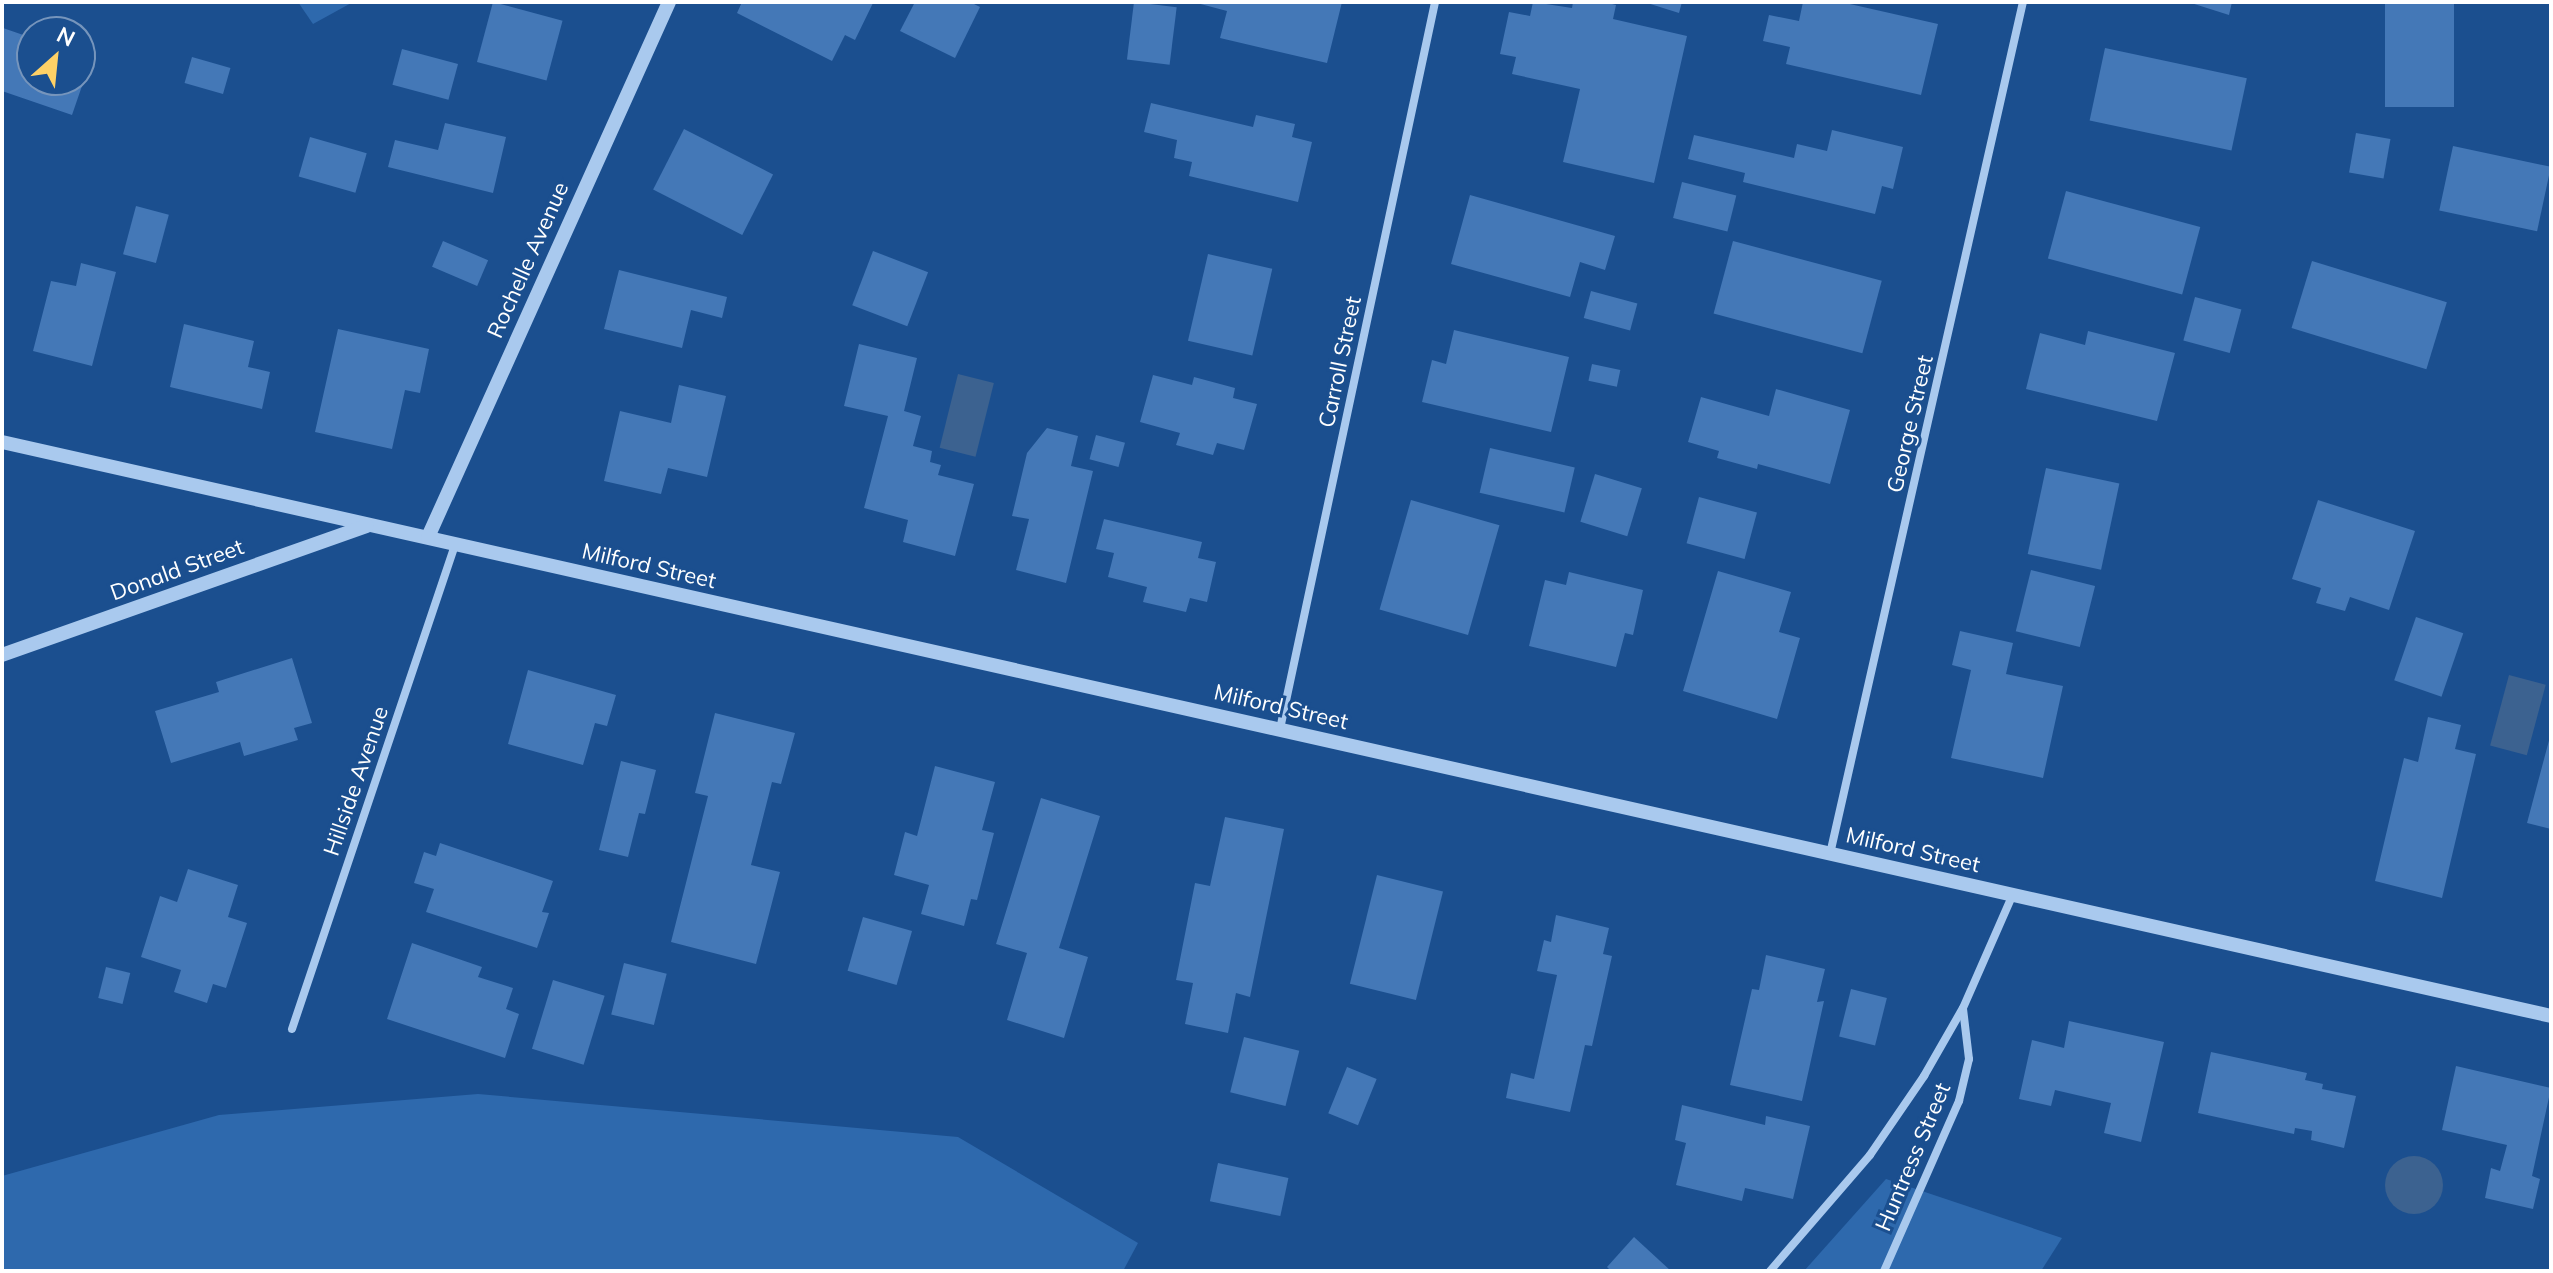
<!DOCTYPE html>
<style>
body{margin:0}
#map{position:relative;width:2553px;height:1273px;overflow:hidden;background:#1b4f8f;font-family:Mulish,sans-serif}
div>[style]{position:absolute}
.green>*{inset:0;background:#2e69ad}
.water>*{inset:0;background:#3c6290;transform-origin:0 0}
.round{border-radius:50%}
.building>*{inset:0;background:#4478b7;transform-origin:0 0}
.minor>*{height:8px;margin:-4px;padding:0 4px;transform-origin:4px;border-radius:4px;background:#a9c9ee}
.tertiary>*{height:14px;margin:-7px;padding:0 7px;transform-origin:7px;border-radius:7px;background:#a9c9ee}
span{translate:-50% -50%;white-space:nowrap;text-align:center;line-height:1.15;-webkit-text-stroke:6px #1b4f8f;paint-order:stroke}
.street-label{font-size:22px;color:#fff}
.frame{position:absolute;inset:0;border:4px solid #fff;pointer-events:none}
.north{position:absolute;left:16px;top:16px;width:80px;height:80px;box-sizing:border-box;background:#1b4f8f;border:2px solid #7695bc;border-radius:50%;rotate:27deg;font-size:22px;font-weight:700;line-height:32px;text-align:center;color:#fff}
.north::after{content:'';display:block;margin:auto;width:28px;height:36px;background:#ffd166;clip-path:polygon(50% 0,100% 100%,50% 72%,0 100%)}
</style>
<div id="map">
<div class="green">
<i style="clip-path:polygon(298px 2px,353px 2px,313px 24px)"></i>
<i style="clip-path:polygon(478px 1094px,958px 1137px,1138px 1243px,1123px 1271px,2px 1271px,2px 1176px,219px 1115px)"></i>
<i style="clip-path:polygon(1886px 1179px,2062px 1238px,2041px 1271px,1804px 1271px)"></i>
</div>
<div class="water">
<i style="left:958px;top:374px;width:37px;height:76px;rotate:14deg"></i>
<i style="left:2509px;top:675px;width:38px;height:73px;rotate:15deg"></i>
<i class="round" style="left:2385px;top:1156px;width:58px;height:58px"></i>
</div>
<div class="building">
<i style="left:493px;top:2px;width:72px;height:62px;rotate:15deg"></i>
<i style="clip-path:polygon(742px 2px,870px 2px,873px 3px,855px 40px,845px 35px,832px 61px,737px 13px)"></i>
<i style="clip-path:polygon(915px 2px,970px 2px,980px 7px,955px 58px,900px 31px)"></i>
<i style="left:1134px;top:2px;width:43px;height:58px;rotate:7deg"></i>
<i style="clip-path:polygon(1193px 2px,1342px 2px,1327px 63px,1220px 38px,1227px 11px)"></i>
<i style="clip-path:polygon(1533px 2px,1572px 8px,1573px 2px,1604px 2px,1616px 5px,1613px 19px,1687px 36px,1654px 183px,1563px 162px,1580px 89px,1512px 74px,1516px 57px,1500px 54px,1509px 12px,1530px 16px)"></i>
<i style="clip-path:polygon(1644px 2px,1682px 2px,1679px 13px)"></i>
<i style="clip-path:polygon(1803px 2px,1841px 2px,1938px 24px,1921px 95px,1786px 64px,1790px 47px,1763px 41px,1769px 15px,1799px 21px)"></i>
<i style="clip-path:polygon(2188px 2px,2232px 2px,2229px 15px)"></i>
<i style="left:2385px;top:2px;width:69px;height:105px"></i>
<i style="clip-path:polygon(3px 28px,32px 38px,32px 80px,83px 83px,72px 115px,2px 91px)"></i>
<i style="left:2105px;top:48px;width:145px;height:74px;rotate:12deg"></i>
<i style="left:402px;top:49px;width:58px;height:37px;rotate:15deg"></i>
<i style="left:192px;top:57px;width:40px;height:27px;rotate:16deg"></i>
<i style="clip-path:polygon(1151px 103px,1253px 127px,1256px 115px,1295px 124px,1292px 137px,1312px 142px,1298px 202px,1189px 176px,1192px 162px,1174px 158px,1177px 140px,1144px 132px)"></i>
<i style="clip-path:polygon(445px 123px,506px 137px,493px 193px,388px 167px,395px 140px,438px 150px)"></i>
<i style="left:684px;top:129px;width:100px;height:68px;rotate:27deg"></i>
<i style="clip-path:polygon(1832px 130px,1903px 147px,1893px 189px,1882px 186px,1875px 214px,1743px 182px,1745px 173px,1688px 159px,1694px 135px,1794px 158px,1797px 144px,1827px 151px)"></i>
<i style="left:2356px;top:133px;width:35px;height:40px;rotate:10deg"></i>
<i style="left:310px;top:137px;width:59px;height:41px;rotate:16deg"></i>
<i style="left:2453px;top:146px;width:100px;height:66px;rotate:12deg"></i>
<i style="left:1682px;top:182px;width:56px;height:37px;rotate:14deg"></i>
<i style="left:2066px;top:191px;width:139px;height:70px;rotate:15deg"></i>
<i style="clip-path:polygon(1470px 195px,1615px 236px,1605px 270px,1580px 262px,1570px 297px,1451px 264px)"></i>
<i style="left:136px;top:206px;width:34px;height:50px;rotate:15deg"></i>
<i style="left:443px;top:241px;width:49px;height:28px;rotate:23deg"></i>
<i style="left:1733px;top:241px;width:154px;height:75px;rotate:15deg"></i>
<i style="left:873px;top:251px;width:59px;height:58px;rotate:21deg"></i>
<i style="left:1208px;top:254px;width:66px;height:89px;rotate:13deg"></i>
<i style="left:2312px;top:261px;width:141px;height:70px;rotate:17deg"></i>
<i style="clip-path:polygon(81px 263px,116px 272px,92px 366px,33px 351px,51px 281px,76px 286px)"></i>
<i style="clip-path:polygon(619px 270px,727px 297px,722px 318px,691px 310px,682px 348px,604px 329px)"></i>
<i style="left:1591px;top:291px;width:48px;height:28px;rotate:15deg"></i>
<i style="left:2195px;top:297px;width:48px;height:45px;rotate:15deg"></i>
<i style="clip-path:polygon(184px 324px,254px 341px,248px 367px,270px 372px,262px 409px,170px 387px)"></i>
<i style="clip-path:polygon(338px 329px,429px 349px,420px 393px,405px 390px,392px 449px,315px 432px)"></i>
<i style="clip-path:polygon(1454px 330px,1569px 357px,1551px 432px,1422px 402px,1432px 360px,1446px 364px)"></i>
<i style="clip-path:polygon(2088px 331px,2175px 353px,2157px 421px,2026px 389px,2040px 333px,2085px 345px)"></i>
<i style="clip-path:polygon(859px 344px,917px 358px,904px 411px,921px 416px,913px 446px,932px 451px,930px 462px,941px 465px,938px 475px,974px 484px,955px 556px,903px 542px,908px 520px,864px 508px,888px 416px,844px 406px)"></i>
<i style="left:1592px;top:364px;width:29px;height:17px;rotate:12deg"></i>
<i style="clip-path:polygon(1153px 375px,1192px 385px,1194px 377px,1235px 388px,1233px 398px,1257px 404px,1244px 450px,1217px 443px,1213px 455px,1176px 445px,1180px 433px,1140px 422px)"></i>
<i style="clip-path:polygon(679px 385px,726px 396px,707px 477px,668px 468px,661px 494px,604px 481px,620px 411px,671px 423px)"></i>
<i style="clip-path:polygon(1776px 389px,1850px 410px,1830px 484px,1758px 464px,1757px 469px,1717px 458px,1719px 451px,1688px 442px,1701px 397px,1769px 416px)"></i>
<i style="clip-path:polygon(1047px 428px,1078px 436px,1071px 466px,1093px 471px,1066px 583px,1016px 570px,1029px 519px,1012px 516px,1027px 453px)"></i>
<i style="left:1096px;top:435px;width:30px;height:25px;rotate:15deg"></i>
<i style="left:1490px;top:448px;width:87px;height:46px;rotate:13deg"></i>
<i style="left:2046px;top:468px;width:75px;height:88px;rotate:12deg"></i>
<i style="left:1595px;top:474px;width:49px;height:50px;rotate:17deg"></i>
<i style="left:1699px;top:497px;width:60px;height:48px;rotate:15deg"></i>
<i style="left:1411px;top:500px;width:92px;height:114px;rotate:16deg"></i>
<i style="clip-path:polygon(2318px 500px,2415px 531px,2389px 610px,2350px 597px,2345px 611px,2316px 603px,2321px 588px,2292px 579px)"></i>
<i style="clip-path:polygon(1104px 519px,1202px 542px,1198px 558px,1216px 562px,1207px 602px,1190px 598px,1186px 612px,1143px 602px,1147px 587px,1108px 577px,1114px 553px,1096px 549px)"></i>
<i style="left:2031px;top:570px;width:66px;height:63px;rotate:14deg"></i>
<i style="clip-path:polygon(1718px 571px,1791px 592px,1779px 632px,1800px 638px,1777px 719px,1683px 691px)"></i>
<i style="clip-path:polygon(1569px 572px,1643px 590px,1633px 635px,1625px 633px,1616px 667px,1529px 646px,1545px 580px,1566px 585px)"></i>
<i style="left:2416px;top:617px;width:50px;height:67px;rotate:19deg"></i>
<i style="clip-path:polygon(1960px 631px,2013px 643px,2006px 674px,2063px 686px,2043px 778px,1951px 758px,1971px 670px,1952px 665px)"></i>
<i style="clip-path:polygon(292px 658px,312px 723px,294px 728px,298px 740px,244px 756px,240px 742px,171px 763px,155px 711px,219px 692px,216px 682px)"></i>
<i style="clip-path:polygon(528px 670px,616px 695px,607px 726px,595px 723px,583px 765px,508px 744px)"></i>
<i style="clip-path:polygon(715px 713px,795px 733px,781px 784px,772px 782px,751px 865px,780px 872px,756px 964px,671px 942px,708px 796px,695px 793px)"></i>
<i style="clip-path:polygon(2428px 717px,2461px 725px,2455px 749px,2476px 754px,2442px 898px,2375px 881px,2404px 758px,2418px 762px)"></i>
<i style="clip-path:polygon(2551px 733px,2551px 829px,2527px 823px)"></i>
<i style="clip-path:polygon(621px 761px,656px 770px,645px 814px,639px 813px,628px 857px,599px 850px)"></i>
<i style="clip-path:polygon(935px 766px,995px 782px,982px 830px,994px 833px,977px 900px,971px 899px,964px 926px,921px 914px,929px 885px,894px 875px,905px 832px,917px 836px)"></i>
<i style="clip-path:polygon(1041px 798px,1100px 816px,1059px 948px,1088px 957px,1064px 1038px,1007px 1020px,1027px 953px,996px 944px)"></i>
<i style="clip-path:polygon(1225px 817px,1284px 829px,1250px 997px,1236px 993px,1228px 1033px,1185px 1024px,1193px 983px,1176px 980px,1195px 883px,1210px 886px)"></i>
<i style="clip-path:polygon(440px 843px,553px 881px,542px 912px,549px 913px,537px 948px,426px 912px,434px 889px,414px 883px,424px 852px,436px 856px)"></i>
<i style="clip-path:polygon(188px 869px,238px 885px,228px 917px,247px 923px,226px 988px,213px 984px,207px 1003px,174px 992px,181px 970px,141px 957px,160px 896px,177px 902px)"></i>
<i style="left:1377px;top:875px;width:68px;height:112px;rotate:14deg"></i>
<i style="clip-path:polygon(1556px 915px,1609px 928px,1603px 954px,1612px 956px,1592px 1046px,1585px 1045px,1570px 1112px,1506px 1098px,1511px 1073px,1534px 1079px,1557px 975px,1537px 971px,1544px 940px,1551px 942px)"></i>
<i style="left:863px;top:917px;width:51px;height:56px;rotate:16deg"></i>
<i style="clip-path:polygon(412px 943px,482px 967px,478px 977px,513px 988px,506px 1009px,519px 1014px,505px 1058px,387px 1019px)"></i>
<i style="clip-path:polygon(1766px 955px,1825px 969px,1817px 1002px,1824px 1001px,1802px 1101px,1730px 1085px,1752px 989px,1759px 990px)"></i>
<i style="left:624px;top:963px;width:44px;height:53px;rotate:14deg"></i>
<i style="left:106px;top:967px;width:25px;height:32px;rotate:14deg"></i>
<i style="left:553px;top:980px;width:54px;height:72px;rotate:17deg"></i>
<i style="left:1851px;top:989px;width:37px;height:49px;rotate:14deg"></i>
<i style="clip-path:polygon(2069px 1021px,2164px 1042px,2141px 1142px,2104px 1133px,2111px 1103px,2055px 1090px,2051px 1106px,2019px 1099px,2032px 1040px,2064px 1048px)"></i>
<i style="left:1244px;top:1037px;width:57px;height:57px;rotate:14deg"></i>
<i style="clip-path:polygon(2211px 1052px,2307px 1073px,2305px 1080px,2323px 1084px,2322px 1089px,2356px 1096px,2344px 1148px,2311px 1140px,2312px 1131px,2295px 1128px,2294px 1134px,2198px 1113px)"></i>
<i style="clip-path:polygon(2456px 1066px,2551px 1088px,2532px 1176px,2540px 1179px,2533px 1209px,2485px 1198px,2491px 1168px,2500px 1171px,2507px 1145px,2442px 1130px)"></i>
<i style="left:1347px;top:1067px;width:32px;height:50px;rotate:22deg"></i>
<i style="clip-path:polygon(1682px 1105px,1765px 1125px,1766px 1116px,1810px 1126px,1793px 1199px,1745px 1188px,1742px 1201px,1676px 1185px,1686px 1143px,1675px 1140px)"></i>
<i style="left:1218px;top:1163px;width:72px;height:39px;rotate:12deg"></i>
<i style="clip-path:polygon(1634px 1237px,1671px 1271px,1611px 1271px,1607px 1267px)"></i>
</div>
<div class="minor">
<i style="left:1280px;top:729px;width:743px;rotate:-77.96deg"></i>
<i style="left:1830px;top:854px;width:874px;rotate:-77.24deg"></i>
<i style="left:292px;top:1029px;width:511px;rotate:-71.39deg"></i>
<i style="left:1770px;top:1271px;width:153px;rotate:-49.2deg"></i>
<i style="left:1870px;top:1155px;width:96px;rotate:-55.6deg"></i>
<i style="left:1924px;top:1076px;width:78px;rotate:-60.2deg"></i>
<i style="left:1963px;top:1008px;width:124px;rotate:-66.3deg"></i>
<i style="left:1884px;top:1271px;width:186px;rotate:-66.2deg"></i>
<i style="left:1959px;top:1101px;width:43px;rotate:-76.6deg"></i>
<i style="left:1969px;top:1059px;width:50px;rotate:-96.8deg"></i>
</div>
<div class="tertiary">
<i style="left:2px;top:442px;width:2613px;rotate:12.69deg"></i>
<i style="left:428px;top:537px;width:587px;rotate:-65.75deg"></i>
<i style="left:2px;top:655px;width:387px;rotate:-19.5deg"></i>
</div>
<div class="street-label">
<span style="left:528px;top:260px;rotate:-66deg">Rochelle Avenue</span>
<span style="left:1340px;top:362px;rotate:-78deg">Carroll Street</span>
<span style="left:1910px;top:424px;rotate:-77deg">George Street</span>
<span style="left:649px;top:566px;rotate:13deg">Milford Street</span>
<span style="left:177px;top:570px;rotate:-20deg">Donald Street</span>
<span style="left:1281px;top:707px;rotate:13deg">Milford Street</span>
<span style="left:356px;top:781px;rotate:-71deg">Hillside Avenue</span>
<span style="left:1913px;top:850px;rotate:13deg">Milford Street</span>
<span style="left:1913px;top:1157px;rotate:-67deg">Huntress Street</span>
</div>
<div class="frame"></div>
<div class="north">N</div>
</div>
